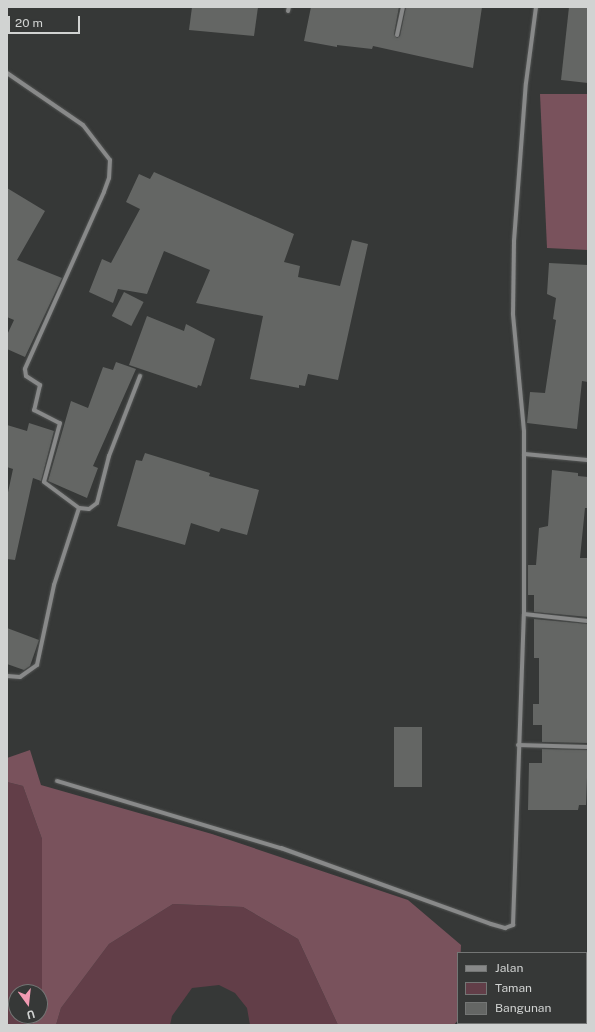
<!DOCTYPE html>
<style>
body{margin:0}
#map{position:relative;width:595px;height:1032px;overflow:hidden;background:#363837;font-family:"Public Sans",sans-serif}
div>[style]{position:absolute}
.green>*{inset:0;background:#623e48}
.forest>*{inset:0;background:#79525c}
.building>*{inset:0;background:#646664;transform-origin:0 0}
.roads{filter:drop-shadow(0 0 1px #525453) drop-shadow(0 0 1px #525453)}
.minor>*{height:4px;margin:-2px;padding:0 2px;transform-origin:2px;border-radius:2px;background:#888989}
span{translate:-50% -50%;white-space:nowrap;text-align:center;line-height:1.15;-webkit-text-stroke:3.5px #363837;paint-order:stroke}
.frame{position:absolute;inset:0;border:8px solid #d1d3d2;pointer-events:none}
.legend{position:absolute;left:457px;top:952px;width:130px;height:72px;box-sizing:border-box;background:#363837;border:1px solid #747675;margin:0;padding:5px 7px;list-style:none;font-size:12px;color:#d1d3d2}
.legend li{display:flex;align-items:center;gap:8px;height:20px}
.legend b{width:20px;border:1px solid #747675}
.north{position:absolute;left:8px;top:984px;width:40px;height:40px;box-sizing:border-box;background:#363837;border:1px solid #747675;border-radius:50%;rotate:165deg;font-size:11px;font-weight:700;line-height:16px;text-align:center;color:#d1d3d2}
.north::after{content:'';display:block;margin:auto;width:14px;height:18px;background:#f19ab2;clip-path:polygon(50% 0,100% 100%,50% 72%,0 100%)}
.scale{position:absolute;left:8px;top:16px;width:72px;height:18px;box-sizing:border-box;border:2px solid #d1d3d2;border-top:0;padding-left:5px;font-size:12px;line-height:14px;white-space:nowrap;color:#d1d3d2;-webkit-text-stroke:3px #363837;paint-order:stroke}
</style>
<div id="map">
<div class="green">
<i style="clip-path:polygon(7px 782px,23px 786px,42px 839px,42px 991px,40px 997px,40px 992px,16px 992px,16px 1016px,34px 1016px,32px 1025px,7px 1025px)"></i>
<i style="clip-path:polygon(173px 904px,243px 907px,298px 939px,338px 1025px,250px 1025px,247px 1008px,235px 993px,219px 985px,192px 988px,172px 1016px,170px 1025px,56px 1025px,61px 1008px,109px 944px)"></i>
</div>
<div class="forest">
<i style="clip-path:polygon(540px 94px,588px 94px,588px 250px,547px 248px)"></i>
<i style="clip-path:polygon(30px 750px,41px 785px,212px 834px,408px 900px,461px 945px,458px 1020px,454px 1025px,338px 1025px,298px 939px,243px 907px,173px 904px,109px 944px,61px 1008px,56px 1025px,32px 1025px,34px 1016px,40px 1016px,42px 991px,42px 839px,23px 786px,7px 782px,7px 758px)"></i>
</div>
<div class="building">
<i style="clip-path:polygon(192px 7px,258px 7px,254px 36px,189px 30px)"></i>
<i style="clip-path:polygon(311px 7px,399px 7px,394px 34px,397px 38px,400px 36px,406px 7px,482px 7px,473px 68px,373px 46px,372px 49px,337px 45px,337px 47px,304px 41px)"></i>
<i style="clip-path:polygon(569px 7px,588px 7px,588px 83px,561px 80px)"></i>
<i style="clip-path:polygon(154px 172px,294px 234px,284px 262px,300px 266px,298px 277px,340px 286px,352px 240px,368px 244px,338px 380px,308px 374px,305px 386px,299px 385px,299px 388px,250px 379px,263px 316px,196px 303px,210px 270px,164px 251px,147px 294px,118px 289px,113px 303px,89px 292px,102px 259px,111px 263px,140px 209px,126px 202px,139px 174px,150px 179px)"></i>
<i style="clip-path:polygon(7px 188px,45px 211px,17px 260px,62px 278px,25px 357px,7px 349px,7px 335px,14px 320px,7px 317px)"></i>
<i style="clip-path:polygon(549px 263px,588px 265px,588px 382px,582px 381px,577px 429px,527px 423px,530px 392px,545px 393px,556px 320px,553px 319px,556px 298px,547px 294px)"></i>
<i style="left:124px;top:292px;width:22px;height:27px;rotate:27deg"></i>
<i style="clip-path:polygon(147px 316px,184px 331px,186px 324px,215px 339px,201px 386px,198px 385px,197px 388px,129px 365px)"></i>
<i style="clip-path:polygon(116px 362px,136px 369px,93px 466px,98px 468px,87px 498px,48px 481px,71px 401px,88px 408px,103px 367px,113px 370px)"></i>
<i style="clip-path:polygon(29px 423px,54px 431px,41px 481px,33px 478px,15px 560px,7px 559px,7px 497px,13px 469px,7px 467px,7px 425px,27px 431px)"></i>
<i style="clip-path:polygon(145px 453px,210px 473px,209px 476px,259px 490px,247px 535px,221px 528px,219px 532px,191px 523px,185px 545px,117px 526px,136px 460px,142px 461px)"></i>
<i style="clip-path:polygon(552px 470px,578px 473px,578px 476px,588px 477px,588px 508px,585px 508px,580px 558px,588px 558px,588px 617px,534px 612px,534px 595px,528px 595px,528px 565px,536px 565px,539px 528px,548px 526px)"></i>
<i style="clip-path:polygon(534px 619px,588px 624px,588px 743px,542px 742px,542px 725px,533px 725px,533px 704px,539px 704px,539px 658px,534px 658px)"></i>
<i style="clip-path:polygon(7px 628px,39px 640px,30px 666px,24px 670px,7px 664px)"></i>
<i style="left:394px;top:727px;width:28px;height:60px"></i>
<i style="clip-path:polygon(542px 749px,588px 750px,586px 805px,579px 805px,578px 810px,528px 810px,529px 763px,542px 763px)"></i>
</div>
<div class="roads">
<div class="minor">
<i style="left:288px;top:11px;width:4px;rotate:-76deg"></i>
<i style="left:397px;top:35px;width:29px;rotate:-78deg"></i>
<i style="left:7px;top:73px;width:92px;rotate:34.4deg"></i>
<i style="left:83px;top:125px;width:44px;rotate:52.4deg"></i>
<i style="left:110px;top:160px;width:18px;rotate:93deg"></i>
<i style="left:109px;top:178px;width:15px;rotate:110deg"></i>
<i style="left:104px;top:192px;width:194px;rotate:114.1deg"></i>
<i style="left:25px;top:369px;width:7px;rotate:82deg"></i>
<i style="left:26px;top:376px;width:17px;rotate:33deg"></i>
<i style="left:40px;top:385px;width:26px;rotate:103deg"></i>
<i style="left:34px;top:410px;width:29px;rotate:27deg"></i>
<i style="left:60px;top:423px;width:61px;rotate:105.2deg"></i>
<i style="left:44px;top:482px;width:44px;rotate:36.6deg"></i>
<i style="left:79px;top:508px;width:10px;rotate:6deg"></i>
<i style="left:89px;top:509px;width:10px;rotate:-37deg"></i>
<i style="left:97px;top:503px;width:49px;rotate:-75.7deg"></i>
<i style="left:109px;top:456px;width:86px;rotate:-68.8deg"></i>
<i style="left:524px;top:454px;width:64px;rotate:5.4deg"></i>
<i style="left:524px;top:614px;width:64px;rotate:6.2deg"></i>
<i style="left:7px;top:676px;width:13px;rotate:4deg"></i>
<i style="left:20px;top:677px;width:21px;rotate:-35deg"></i>
<i style="left:37px;top:665px;width:82px;rotate:-78deg"></i>
<i style="left:54px;top:585px;width:81px;rotate:-72deg"></i>
<i style="left:518px;top:745px;width:70px;rotate:1.6deg"></i>
<i style="left:57px;top:781px;width:234px;rotate:16.7deg"></i>
<i style="left:281px;top:848px;width:223px;rotate:19.9deg"></i>
<i style="left:491px;top:924px;width:15px;rotate:16deg"></i>
<i style="left:505px;top:928px;width:9px;rotate:-21deg"></i>
<i style="left:513px;top:925px;width:311px;rotate:-88deg"></i>
<i style="left:524px;top:614px;width:183px;rotate:-90deg"></i>
<i style="left:524px;top:431px;width:118px;rotate:-95.4deg"></i>
<i style="left:513px;top:314px;width:73px;rotate:-89.2deg"></i>
<i style="left:514px;top:241px;width:158px;rotate:-85.7deg"></i>
<i style="left:526px;top:83px;width:77px;rotate:-82.5deg"></i>
</div>
</div>
<div class="frame"></div>
<ul class="legend">
<li><b style="height:5px;background:#888989"></b>Jalan</li>
<li><b style="height:11px;background:#623e48"></b>Taman</li>
<li><b style="height:11px;background:#646664"></b>Bangunan</li>
</ul>
<div class="north">U</div>
<div class="scale">20 m</div>
</div>
